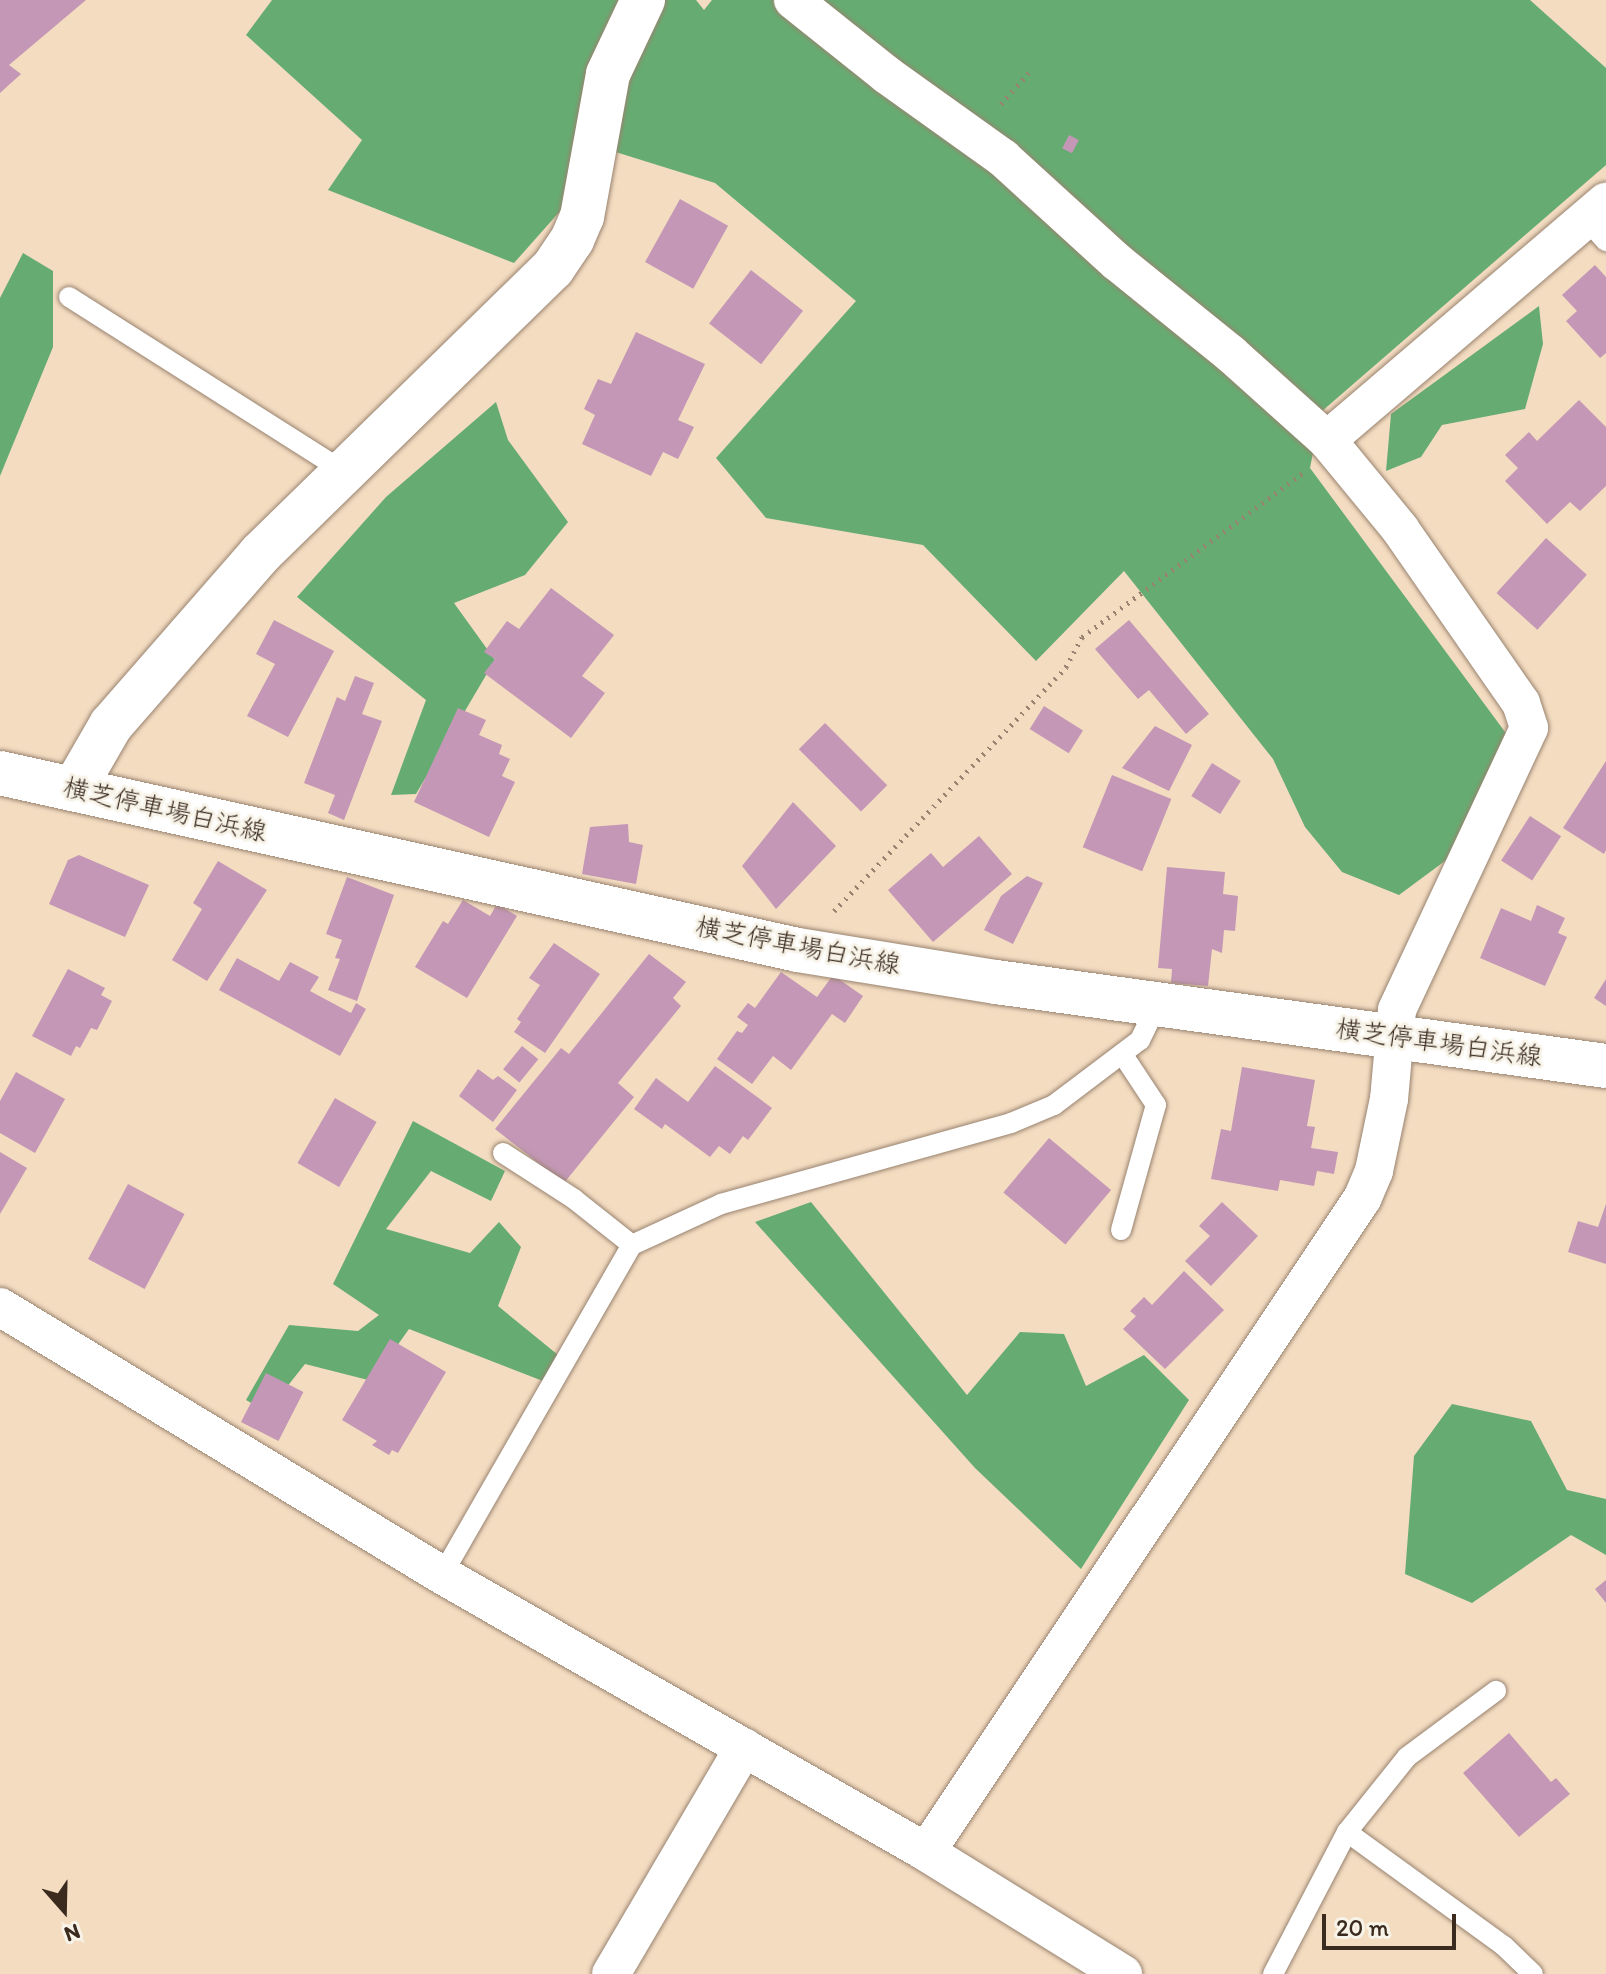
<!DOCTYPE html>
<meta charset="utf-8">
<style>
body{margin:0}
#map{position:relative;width:1606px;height:1974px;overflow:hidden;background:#f4dcc1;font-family:Itim,"Klee One",sans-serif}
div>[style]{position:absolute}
.forest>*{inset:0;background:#66ac72}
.building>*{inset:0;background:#c397b5;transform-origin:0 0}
.path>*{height:5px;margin-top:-2.5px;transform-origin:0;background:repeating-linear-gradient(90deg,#988370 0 2px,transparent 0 8px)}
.roads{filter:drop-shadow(0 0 2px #988370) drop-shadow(0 0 2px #988370)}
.lane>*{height:20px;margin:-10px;padding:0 10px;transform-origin:10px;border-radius:10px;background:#fff}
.street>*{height:38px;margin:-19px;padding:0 19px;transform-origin:19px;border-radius:19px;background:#fff}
.secondary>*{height:44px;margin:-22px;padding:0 22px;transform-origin:22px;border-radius:22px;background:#fff}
span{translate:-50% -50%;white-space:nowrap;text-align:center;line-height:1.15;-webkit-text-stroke:6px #f7f3e8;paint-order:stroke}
.street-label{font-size:26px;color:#3b2a1e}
.north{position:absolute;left:24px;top:1870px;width:80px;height:80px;-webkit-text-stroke:6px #f7f3e8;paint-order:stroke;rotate:160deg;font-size:22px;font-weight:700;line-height:32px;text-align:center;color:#3b2a1e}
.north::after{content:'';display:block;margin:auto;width:28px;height:36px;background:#3b2a1e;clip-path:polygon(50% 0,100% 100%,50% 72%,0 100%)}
.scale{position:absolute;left:1322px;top:1914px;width:134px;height:36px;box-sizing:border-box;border:4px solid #3b2a1e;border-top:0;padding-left:10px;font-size:24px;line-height:28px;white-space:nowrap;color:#3b2a1e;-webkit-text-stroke:6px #f7f3e8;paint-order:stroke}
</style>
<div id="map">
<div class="forest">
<i style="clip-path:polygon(272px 0,696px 0,704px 10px,712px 0,1530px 0,1606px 68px,1606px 165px,1321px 412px,1310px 468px,1511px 740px,1449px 858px,1399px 895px,1342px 872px,1305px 827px,1273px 759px,1124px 571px,1036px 661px,923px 545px,766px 518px,716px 458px,856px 301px,715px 183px,574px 139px,562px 209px,514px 263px,328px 190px,362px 140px,246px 35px)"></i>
<i style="clip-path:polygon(23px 253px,53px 271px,53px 347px,0 476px,0 298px)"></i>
<i style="clip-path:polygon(1539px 306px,1543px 344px,1525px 409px,1442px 425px,1421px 457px,1386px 471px,1391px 414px)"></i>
<i style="clip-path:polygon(496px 402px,508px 440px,568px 522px,525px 575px,454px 603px,495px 660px,416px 794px,391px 795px,426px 700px,297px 597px,386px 497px)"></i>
<i style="clip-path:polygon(413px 1121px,505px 1171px,491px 1201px,431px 1171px,386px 1229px,470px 1253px,499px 1222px,521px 1247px,498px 1306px,563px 1359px,548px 1383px,409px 1329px,372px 1381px,305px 1364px,267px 1412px,246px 1400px,289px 1325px,358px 1331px,379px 1315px,333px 1284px)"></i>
<i style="clip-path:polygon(811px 1202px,967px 1395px,1020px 1332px,1064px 1334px,1086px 1386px,1144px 1355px,1189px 1400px,1081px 1569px,975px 1468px,755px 1222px)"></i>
<i style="clip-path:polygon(1452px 1404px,1531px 1421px,1567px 1490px,1606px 1499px,1606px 1555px,1571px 1535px,1472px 1603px,1405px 1574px,1414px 1456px)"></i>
</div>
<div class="building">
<i style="clip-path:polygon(0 0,86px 0,9px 65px,21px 74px,0 93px)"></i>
<i style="left:1069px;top:135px;width:11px;height:15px;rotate:27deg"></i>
<i style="left:680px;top:199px;width:55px;height:72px;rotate:29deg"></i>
<i style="clip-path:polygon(1595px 265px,1606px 277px,1606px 353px,1600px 358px,1566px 321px,1577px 311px,1562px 295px)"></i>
<i style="left:751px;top:270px;width:66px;height:68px;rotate:38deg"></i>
<i style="clip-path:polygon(636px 332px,705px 364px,678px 420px,694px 427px,678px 459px,663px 452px,651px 476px,582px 444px,595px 415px,584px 409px,598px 379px,611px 384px)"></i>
<i style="clip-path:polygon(1579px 400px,1606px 427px,1606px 486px,1580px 511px,1570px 502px,1547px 524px,1505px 481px,1518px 468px,1505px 455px,1529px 432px,1537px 441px)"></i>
<i style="left:1546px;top:538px;width:55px;height:74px;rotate:42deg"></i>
<i style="clip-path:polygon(551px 588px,614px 635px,582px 676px,605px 693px,571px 738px,484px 673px,495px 659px,484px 652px,507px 621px,519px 629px)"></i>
<i style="clip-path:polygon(274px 620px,334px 651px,288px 737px,247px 716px,275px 664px,256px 654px)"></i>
<i style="clip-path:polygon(1129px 620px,1209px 714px,1186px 734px,1149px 690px,1138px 699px,1095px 649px)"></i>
<i style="clip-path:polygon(355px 676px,374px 683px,362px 714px,382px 721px,344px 820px,328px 813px,335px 795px,304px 783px,337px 697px,345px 701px)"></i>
<i style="left:1044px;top:706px;width:46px;height:27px;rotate:32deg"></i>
<i style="clip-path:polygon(458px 708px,486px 720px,479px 735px,502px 745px,499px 754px,510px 759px,502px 776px,515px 782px,489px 837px,414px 802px)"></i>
<i style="left:825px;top:723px;width:88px;height:37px;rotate:45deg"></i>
<i style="clip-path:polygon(1155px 726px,1192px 745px,1169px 791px,1122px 768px)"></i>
<i style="clip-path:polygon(1606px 761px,1606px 850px,1604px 854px,1563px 828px)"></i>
<i style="left:1212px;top:763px;width:34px;height:39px;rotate:32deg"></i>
<i style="left:1112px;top:775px;width:64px;height:78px;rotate:22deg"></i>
<i style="clip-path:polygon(793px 802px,836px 846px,776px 909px,742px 866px)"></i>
<i style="left:1530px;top:816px;width:37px;height:53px;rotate:33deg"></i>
<i style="clip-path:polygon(628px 824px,629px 842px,643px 845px,636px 884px,582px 874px,590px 827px)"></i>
<i style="clip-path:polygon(979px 836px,1012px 874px,933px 942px,888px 890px,931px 853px,943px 867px)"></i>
<i style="clip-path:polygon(79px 855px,149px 885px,125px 937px,49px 904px,68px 860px)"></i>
<i style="clip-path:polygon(218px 861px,267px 890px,207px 981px,172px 960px,202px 909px,193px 903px)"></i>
<i style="clip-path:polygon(1167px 867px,1225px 872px,1223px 894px,1238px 896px,1235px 931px,1224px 930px,1222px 953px,1212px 949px,1208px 986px,1171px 983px,1172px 969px,1158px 968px)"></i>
<i style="clip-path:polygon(1027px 876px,1043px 883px,1013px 944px,984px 930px,1001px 896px)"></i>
<i style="clip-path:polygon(347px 877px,394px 895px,357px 1001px,328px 990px,340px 959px,335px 958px,342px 940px,326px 934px)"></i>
<i style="clip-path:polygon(463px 900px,490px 916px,497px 904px,517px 916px,467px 998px,415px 967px,443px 921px,448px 924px)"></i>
<i style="clip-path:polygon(1537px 905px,1565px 918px,1558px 933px,1567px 937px,1545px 986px,1480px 958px,1501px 908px,1531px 921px)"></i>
<i style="clip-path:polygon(554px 943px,600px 974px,545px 1053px,514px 1032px,521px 1022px,517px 1019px,540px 985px,529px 978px)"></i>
<i style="clip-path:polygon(649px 954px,686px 982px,673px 998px,681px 1006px,618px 1083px,634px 1097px,564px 1183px,495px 1129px,561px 1048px,569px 1054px)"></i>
<i style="clip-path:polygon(237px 958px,279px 981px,290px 962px,319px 977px,310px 991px,351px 1013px,356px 1003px,366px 1009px,340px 1056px,219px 990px)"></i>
<i style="clip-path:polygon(68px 969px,105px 988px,101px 995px,112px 1001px,97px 1030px,91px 1028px,80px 1048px,76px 1046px,71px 1056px,32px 1036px)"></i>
<i style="clip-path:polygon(781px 972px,817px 997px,833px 975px,863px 996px,845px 1023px,832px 1014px,791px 1070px,773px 1056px,752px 1084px,717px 1059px,737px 1031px,742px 1033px,748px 1025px,737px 1017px,748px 1003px,755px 1008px)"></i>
<i style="clip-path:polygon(1606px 979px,1606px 1006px,1594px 998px)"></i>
<i style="left:522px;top:1046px;width:21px;height:30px;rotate:39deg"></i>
<i style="clip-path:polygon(715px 1066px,772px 1108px,748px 1140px,743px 1136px,730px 1154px,719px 1146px,710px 1157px,665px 1124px,662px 1129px,634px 1109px,656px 1078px,688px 1102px)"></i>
<i style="clip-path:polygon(1242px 1067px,1315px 1080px,1307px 1126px,1315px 1127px,1311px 1148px,1338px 1152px,1334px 1174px,1317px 1171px,1314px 1186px,1280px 1180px,1278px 1191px,1211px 1179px,1221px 1129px,1231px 1131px)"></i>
<i style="clip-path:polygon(478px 1069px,493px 1080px,498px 1076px,517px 1090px,493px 1122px,459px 1096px)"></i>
<i style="clip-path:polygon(16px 1072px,65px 1099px,35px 1153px,0 1133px,0 1101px)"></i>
<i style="left:335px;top:1098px;width:48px;height:75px;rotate:30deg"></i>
<i style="left:1049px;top:1138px;width:81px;height:71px;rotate:40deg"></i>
<i style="clip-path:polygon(0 1152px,27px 1168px,0 1214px)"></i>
<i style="left:128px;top:1184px;width:64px;height:85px;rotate:28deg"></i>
<i style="clip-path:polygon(1222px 1202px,1258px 1236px,1211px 1286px,1185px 1261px,1210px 1236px,1199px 1226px)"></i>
<i style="clip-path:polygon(1606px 1204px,1606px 1264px,1568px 1252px,1578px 1221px,1598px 1227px)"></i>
<i style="clip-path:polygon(1184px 1271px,1224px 1310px,1165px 1369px,1123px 1329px,1136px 1316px,1130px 1311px,1144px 1297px,1152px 1305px)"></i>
<i style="clip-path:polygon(390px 1339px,446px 1372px,398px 1453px,392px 1450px,389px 1455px,372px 1445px,377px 1441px,342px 1420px)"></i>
<i style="left:266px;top:1373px;width:42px;height:55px;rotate:27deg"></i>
<i style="clip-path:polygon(1606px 1580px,1606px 1603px,1595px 1589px)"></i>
<i style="clip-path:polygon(1509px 1733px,1551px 1782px,1556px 1778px,1570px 1794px,1519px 1837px,1463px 1773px)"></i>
</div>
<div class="path">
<i style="left:1001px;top:104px;width:47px;rotate:-48.5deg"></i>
<i style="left:834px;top:911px;width:337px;rotate:-46.4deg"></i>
<i style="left:1066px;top:667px;width:34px;rotate:-62deg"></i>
<i style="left:1082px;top:637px;width:275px;rotate:-36.6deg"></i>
</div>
<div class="roads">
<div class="lane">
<i style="left:1586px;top:219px;width:30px;rotate:48deg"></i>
<i style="left:69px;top:297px;width:327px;rotate:32.4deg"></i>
<i style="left:503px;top:1153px;width:85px;rotate:32.9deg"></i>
<i style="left:574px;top:1199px;width:74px;rotate:38.4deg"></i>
<i style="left:1121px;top:1230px;width:130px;rotate:-74.4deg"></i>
<i style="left:1156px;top:1105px;width:60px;rotate:-123.4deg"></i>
<i style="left:442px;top:1575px;width:381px;rotate:-60.1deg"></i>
<i style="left:632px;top:1245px;width:98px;rotate:-24.7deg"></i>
<i style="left:721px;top:1204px;width:301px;rotate:-15.6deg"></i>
<i style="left:1011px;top:1123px;width:47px;rotate:-22.7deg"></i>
<i style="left:1054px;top:1105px;width:108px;rotate:-37.1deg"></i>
<i style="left:1140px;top:1040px;width:39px;rotate:-64deg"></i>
<i style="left:1347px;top:1832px;width:194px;rotate:36deg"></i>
<i style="left:1504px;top:1946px;width:40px;rotate:44deg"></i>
<i style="left:1273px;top:1974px;width:160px;rotate:-62.5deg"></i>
<i style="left:1347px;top:1832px;width:96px;rotate:-51.3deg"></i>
<i style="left:1407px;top:1757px;width:111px;rotate:-36.6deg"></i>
</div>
<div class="street">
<i style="left:793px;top:0;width:120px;rotate:38.6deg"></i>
<i style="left:887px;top:75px;width:143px;rotate:35.6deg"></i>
<i style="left:1003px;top:158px;width:154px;rotate:42.4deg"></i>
<i style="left:1117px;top:262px;width:146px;rotate:38.9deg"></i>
<i style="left:1231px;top:354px;width:129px;rotate:41.9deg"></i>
<i style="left:1327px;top:440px;width:115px;rotate:50.6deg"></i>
<i style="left:1400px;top:529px;width:212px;rotate:55.2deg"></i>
<i style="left:1521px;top:703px;width:26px;rotate:72deg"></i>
<i style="left:1529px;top:728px;width:311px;rotate:115.1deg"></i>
<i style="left:1397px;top:1010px;width:89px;rotate:95.1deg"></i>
<i style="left:1389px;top:1099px;width:74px;rotate:101.8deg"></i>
<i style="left:1374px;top:1171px;width:30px;rotate:113deg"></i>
<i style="left:1362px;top:1199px;width:785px;rotate:123.73deg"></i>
<i style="left:1327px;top:440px;width:367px;rotate:-40.5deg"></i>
<i style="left:0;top:1307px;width:517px;rotate:31.23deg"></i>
<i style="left:442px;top:1575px;width:558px;rotate:29.78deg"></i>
<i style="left:926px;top:1852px;width:232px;rotate:31.8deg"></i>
<i style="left:611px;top:1974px;width:263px;rotate:-59.6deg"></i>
</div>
<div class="secondary">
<i style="left:0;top:773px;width:817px;rotate:12.51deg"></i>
<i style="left:798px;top:950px;width:201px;rotate:9.2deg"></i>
<i style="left:996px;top:982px;width:616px;rotate:7.84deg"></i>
<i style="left:74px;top:789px;width:74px;rotate:-60deg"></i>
<i style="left:111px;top:725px;width:227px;rotate:-48.9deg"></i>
<i style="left:260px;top:554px;width:409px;rotate:-44.3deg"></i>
<i style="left:553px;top:268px;width:34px;rotate:-56deg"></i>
<i style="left:572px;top:240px;width:25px;rotate:-67deg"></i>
<i style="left:582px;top:217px;width:145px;rotate:-79.7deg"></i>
<i style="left:608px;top:74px;width:82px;rotate:-64.7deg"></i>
</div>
</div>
<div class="street-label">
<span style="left:165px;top:810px;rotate:13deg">横芝停車場白浜線</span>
<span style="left:798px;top:946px;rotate:11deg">横芝停車場白浜線</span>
<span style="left:1439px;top:1043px;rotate:8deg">横芝停車場白浜線</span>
</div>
<div class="north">N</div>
<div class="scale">20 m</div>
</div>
